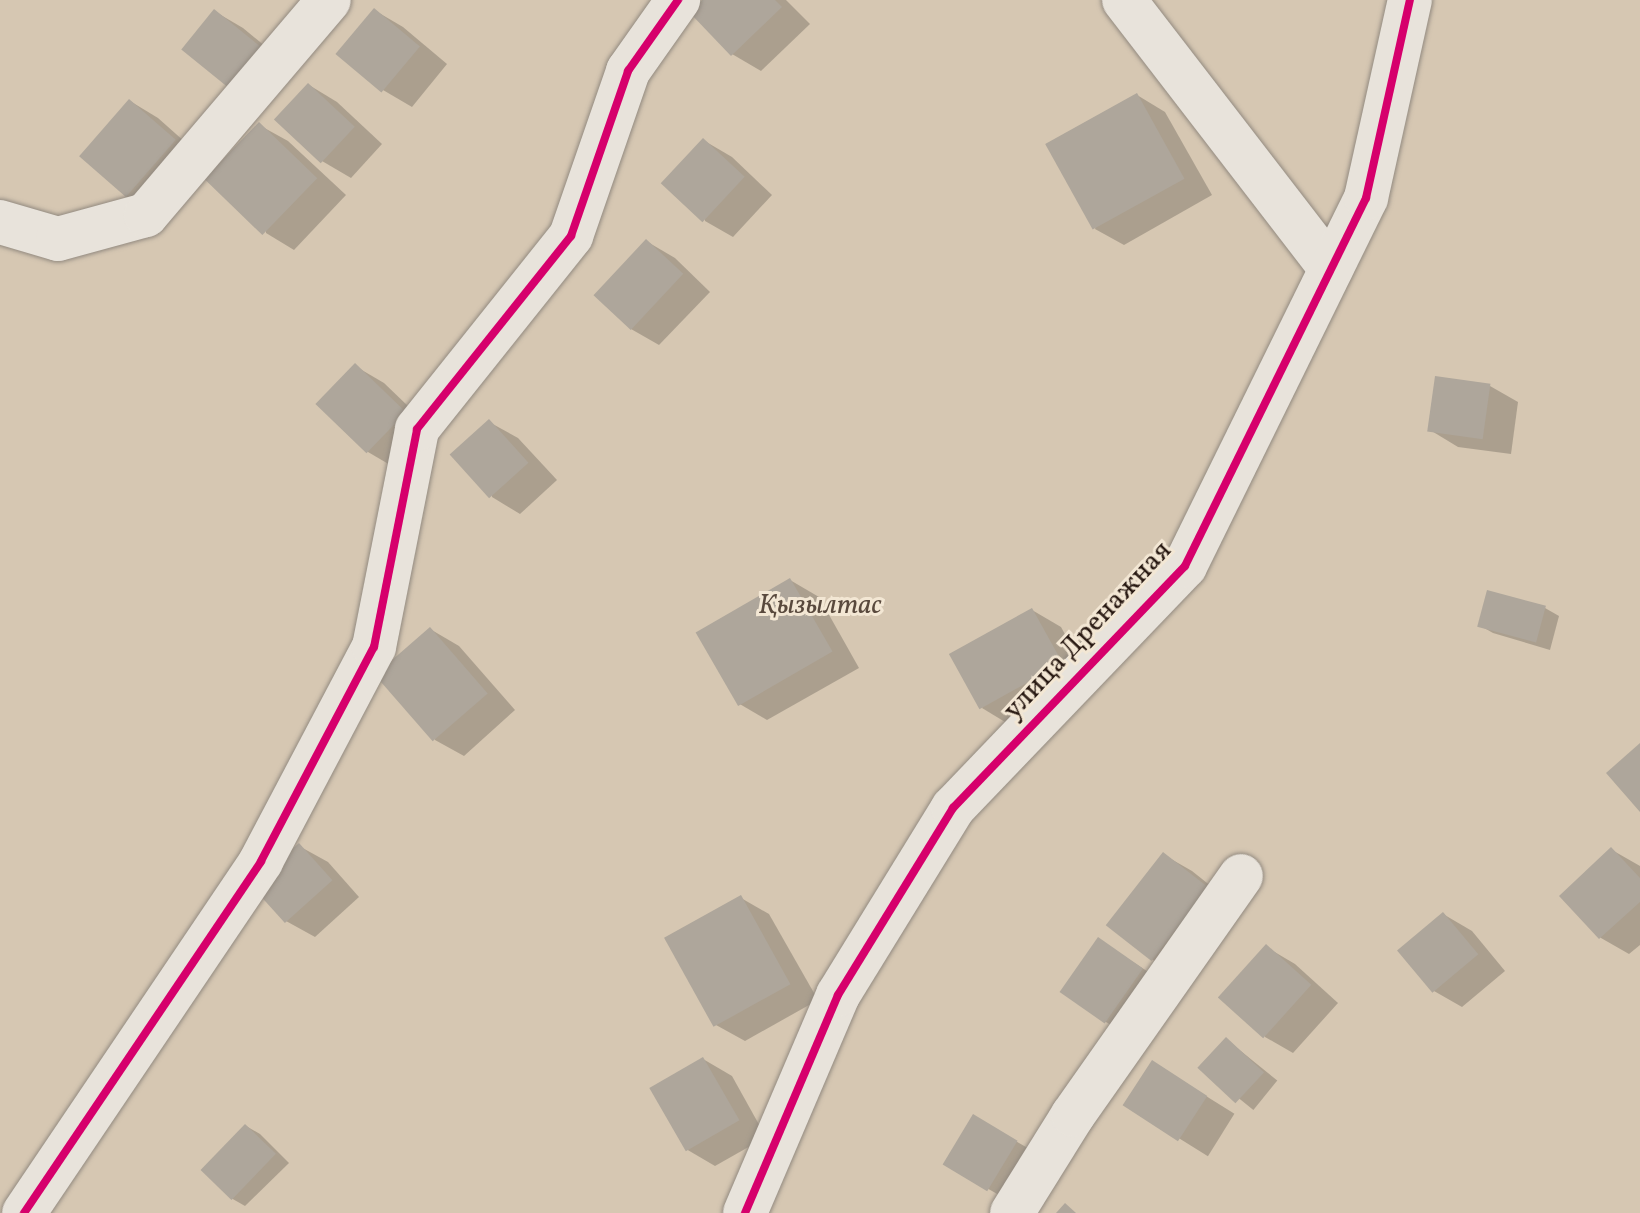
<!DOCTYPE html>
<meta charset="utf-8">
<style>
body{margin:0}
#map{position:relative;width:1640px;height:1213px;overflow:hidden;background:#e2d8c8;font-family:Vollkorn,serif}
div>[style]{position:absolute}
.green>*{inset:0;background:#d6c7b2;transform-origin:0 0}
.shadow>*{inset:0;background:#0003;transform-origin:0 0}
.building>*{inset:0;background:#aea69b;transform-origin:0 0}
.roads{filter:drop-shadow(0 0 2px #928a80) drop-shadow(0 0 2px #928a80)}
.minor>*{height:44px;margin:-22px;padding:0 22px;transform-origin:22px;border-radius:22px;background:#e8e3db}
.cycleway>*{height:8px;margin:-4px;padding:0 4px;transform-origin:4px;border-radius:4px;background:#d6006c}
span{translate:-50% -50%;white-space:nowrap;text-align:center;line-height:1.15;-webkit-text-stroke:6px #f3e7d4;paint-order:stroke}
.park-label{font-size:28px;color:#59493d;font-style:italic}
.street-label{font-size:28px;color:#281912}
</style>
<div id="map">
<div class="green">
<i style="left:0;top:0;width:1640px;height:1213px"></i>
</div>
<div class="shadow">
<i style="clip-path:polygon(705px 0,786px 0,810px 24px,761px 71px,732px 54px)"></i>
<i style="clip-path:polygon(374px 10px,403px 27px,447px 64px,412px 107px,383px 90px)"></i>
<i style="clip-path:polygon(214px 11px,243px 28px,289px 66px,230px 86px)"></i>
<i style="clip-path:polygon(309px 85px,337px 102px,382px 144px,351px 178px,322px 161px)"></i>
<i style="clip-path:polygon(1137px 95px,1165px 112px,1212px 195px,1124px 245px,1095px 229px)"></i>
<i style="clip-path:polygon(130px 101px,158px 118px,203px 158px,153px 213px,125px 196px)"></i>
<i style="clip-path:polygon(259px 125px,288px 141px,346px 195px,294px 250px,266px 233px)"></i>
<i style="clip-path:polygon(703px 140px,732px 157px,772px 195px,733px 237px,705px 221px)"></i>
<i style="clip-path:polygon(646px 241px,675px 258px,710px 292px,659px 345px,631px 329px)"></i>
<i style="clip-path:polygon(355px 366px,384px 383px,434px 431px,397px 469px,368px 452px)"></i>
<i style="clip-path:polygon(1490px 386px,1518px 402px,1511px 454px,1458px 447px,1430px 430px)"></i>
<i style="clip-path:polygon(489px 422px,518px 438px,557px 480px,520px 514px,492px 497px)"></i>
<i style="clip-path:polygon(790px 580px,819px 597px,859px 668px,767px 720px,738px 703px)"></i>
<i style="clip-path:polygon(1545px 608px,1559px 616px,1550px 650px,1493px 633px,1479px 625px)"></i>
<i style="clip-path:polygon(1032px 610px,1061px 627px,1090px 680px,1010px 725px,982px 708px)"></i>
<i style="clip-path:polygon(430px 629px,459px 646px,515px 710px,464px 756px,435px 740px)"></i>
<i style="clip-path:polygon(299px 846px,328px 862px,359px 897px,315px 937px,286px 921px)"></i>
<i style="clip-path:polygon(1612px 850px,1640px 866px,1640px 945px,1629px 954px,1601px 938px,1561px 896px)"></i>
<i style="clip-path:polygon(1164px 855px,1192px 871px,1236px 906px,1182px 976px,1153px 960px,1109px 925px)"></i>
<i style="clip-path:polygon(741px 898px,769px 914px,818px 1000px,745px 1041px,716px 1025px)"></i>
<i style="clip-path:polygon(1443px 914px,1472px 931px,1505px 971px,1462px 1007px,1434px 991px)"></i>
<i style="clip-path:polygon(1099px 940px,1170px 986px,1133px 1037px,1104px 1021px)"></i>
<i style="clip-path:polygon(1266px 947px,1295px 964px,1338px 1003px,1293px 1053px,1265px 1037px)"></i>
<i style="left:1226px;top:1039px;width:66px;height:38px;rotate:39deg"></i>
<i style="clip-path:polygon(703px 1059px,732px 1076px,766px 1137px,715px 1166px,686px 1149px)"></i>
<i style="left:1153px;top:1063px;width:96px;height:50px;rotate:32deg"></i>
<i style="left:974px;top:1117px;width:83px;height:55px;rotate:30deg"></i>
<i style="clip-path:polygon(246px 1126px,260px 1134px,289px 1163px,245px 1206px,231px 1198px)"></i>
</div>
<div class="building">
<i style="clip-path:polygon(702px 0,775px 0,782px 7px,731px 56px,689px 12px)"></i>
<i style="left:374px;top:8px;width:60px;height:60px;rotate:40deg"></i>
<i style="left:214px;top:9px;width:62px;height:52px;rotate:39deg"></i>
<i style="left:308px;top:83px;width:64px;height:50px;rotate:43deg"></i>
<i style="left:1137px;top:93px;width:98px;height:105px;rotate:61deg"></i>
<i style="left:129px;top:99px;width:62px;height:76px;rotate:41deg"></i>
<i style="left:259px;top:122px;width:81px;height:79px;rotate:44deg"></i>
<i style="left:703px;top:138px;width:57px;height:62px;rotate:43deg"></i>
<i style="left:646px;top:239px;width:51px;height:77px;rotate:43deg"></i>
<i style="left:355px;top:363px;width:71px;height:57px;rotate:44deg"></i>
<i style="left:1435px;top:376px;width:56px;height:56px;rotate:8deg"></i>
<i style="left:489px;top:419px;width:59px;height:53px;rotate:48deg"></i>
<i style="left:790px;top:578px;width:85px;height:109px;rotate:60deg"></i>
<i style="left:1487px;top:590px;width:61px;height:38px;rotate:15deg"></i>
<i style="left:1032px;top:608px;width:63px;height:95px;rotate:61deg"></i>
<i style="left:430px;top:627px;width:88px;height:73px;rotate:49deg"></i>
<i style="clip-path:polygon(1640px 743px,1640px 812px,1606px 773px)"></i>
<i style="left:299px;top:843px;width:50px;height:64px;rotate:48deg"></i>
<i style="clip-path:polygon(1611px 847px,1640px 878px,1640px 902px,1599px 939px,1559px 896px)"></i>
<i style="left:1163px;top:852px;width:58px;height:93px;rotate:38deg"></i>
<i style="left:741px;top:895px;width:102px;height:88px;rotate:61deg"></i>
<i style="left:1443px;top:912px;width:55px;height:60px;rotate:50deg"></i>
<i style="left:1098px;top:937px;width:55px;height:67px;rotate:35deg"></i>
<i style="left:1266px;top:944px;width:61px;height:72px;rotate:42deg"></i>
<i style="left:1226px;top:1037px;width:52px;height:42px;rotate:43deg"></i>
<i style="left:703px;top:1057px;width:73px;height:62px;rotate:60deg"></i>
<i style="left:1152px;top:1060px;width:66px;height:54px;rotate:33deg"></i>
<i style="left:973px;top:1114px;width:52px;height:59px;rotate:31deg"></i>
<i style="left:245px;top:1124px;width:43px;height:64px;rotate:44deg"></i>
<i style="clip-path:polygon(1065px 1203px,1076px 1213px,1056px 1213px)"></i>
</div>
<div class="roads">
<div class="minor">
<i style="left:1124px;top:0;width:339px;rotate:52.4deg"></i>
<i style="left:0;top:222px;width:60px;rotate:16.3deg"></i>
<i style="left:58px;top:239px;width:91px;rotate:-15.3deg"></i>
<i style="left:146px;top:215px;width:282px;rotate:-49.6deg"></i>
<i style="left:24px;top:1213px;width:424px;rotate:-56deg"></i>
<i style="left:261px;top:861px;width:242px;rotate:-62.2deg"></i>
<i style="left:374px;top:647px;width:222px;rotate:-78.8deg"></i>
<i style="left:417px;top:429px;width:247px;rotate:-51.4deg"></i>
<i style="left:571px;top:236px;width:175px;rotate:-70.9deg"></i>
<i style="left:628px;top:71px;width:87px;rotate:-54.8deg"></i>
<i style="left:745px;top:1213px;width:237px;rotate:-66.9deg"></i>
<i style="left:838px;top:995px;width:220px;rotate:-58.4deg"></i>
<i style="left:953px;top:808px;width:335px;rotate:-46.2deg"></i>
<i style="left:1185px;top:566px;width:410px;rotate:-63.8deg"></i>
<i style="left:1366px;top:198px;width:203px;rotate:-77.5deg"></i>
<i style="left:1012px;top:1213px;width:115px;rotate:-58.1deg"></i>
<i style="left:1073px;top:1115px;width:292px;rotate:-54.9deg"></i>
</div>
</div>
<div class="cycleway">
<i style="left:24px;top:1213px;width:424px;rotate:-56deg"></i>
<i style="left:261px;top:861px;width:242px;rotate:-62.2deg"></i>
<i style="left:374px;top:647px;width:222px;rotate:-78.8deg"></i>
<i style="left:417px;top:429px;width:247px;rotate:-51.4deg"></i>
<i style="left:571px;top:236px;width:175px;rotate:-70.9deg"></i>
<i style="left:628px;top:71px;width:87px;rotate:-54.8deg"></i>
<i style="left:745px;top:1213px;width:237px;rotate:-66.9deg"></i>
<i style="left:838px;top:995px;width:220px;rotate:-58.4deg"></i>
<i style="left:953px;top:808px;width:335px;rotate:-46.2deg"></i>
<i style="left:1185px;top:566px;width:410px;rotate:-63.8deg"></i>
<i style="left:1366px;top:198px;width:203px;rotate:-77.5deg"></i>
</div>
<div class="park-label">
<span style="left:820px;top:606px">Қызылтас</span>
</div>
<div class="street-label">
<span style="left:1088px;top:631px;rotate:-47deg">улица Дренажная</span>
</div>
</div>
